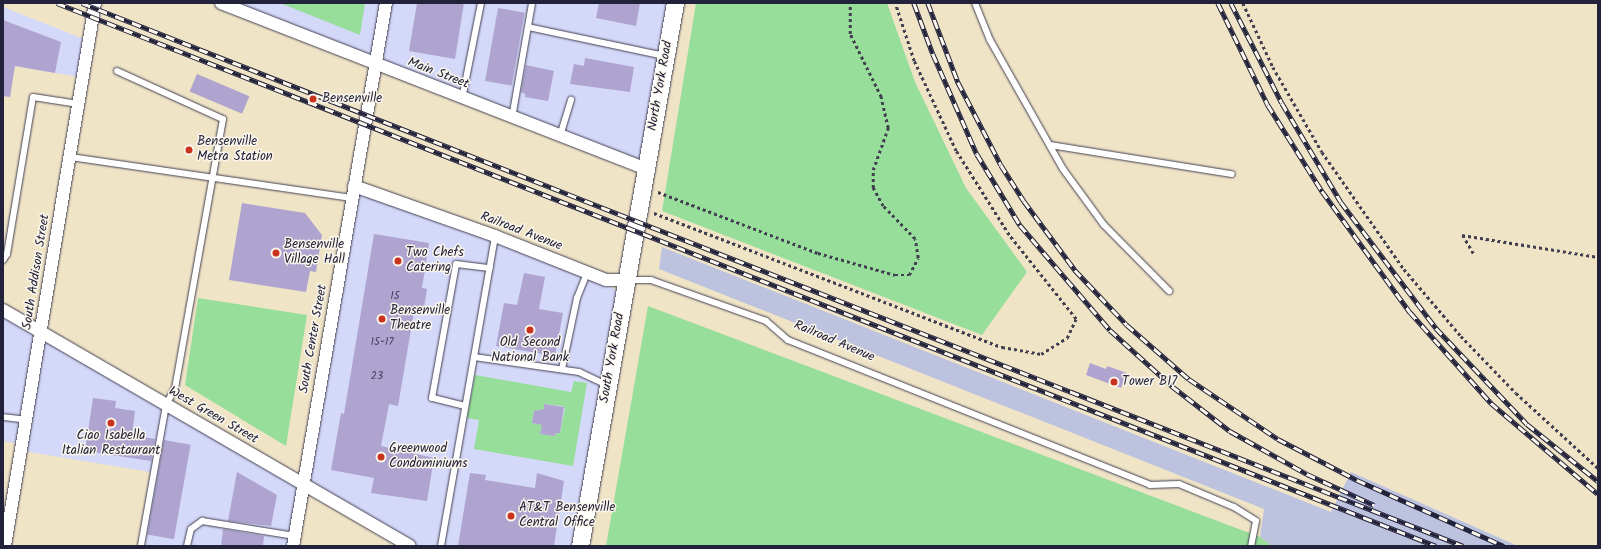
<!DOCTYPE html>
<style>
body{margin:0}
#map{position:relative;width:1601px;height:549px;overflow:hidden;background:#f0e4c7;font-family:Kalam,sans-serif}
div>[style]{position:absolute}
.built>*{inset:0;background:#d4d8f9}
.industrial>*{inset:0;background:#bdc3de}
.green>*{inset:0;background:#96de99}
.building>*{inset:0;background:#aea4cf;transform-origin:0 0}
.path>*{height:2.5px;margin-top:-1.25px;transform-origin:0;background:repeating-linear-gradient(90deg,#413f50 0 3px,transparent 0 6px)}
.roads{filter:drop-shadow(0 0 1px #413f50) drop-shadow(0 0 1px #413f50)}
.lane>*{height:6px;margin:-3px;padding:0 3px;transform-origin:3px;border-radius:3px;background:#fff}
.street>*{height:12px;margin:-6px;padding:0 6px;transform-origin:6px;border-radius:6px;background:#fff}
.secondary>*{height:17px;margin:-8.5px;padding:0 8.5px;transform-origin:8.5px;border-radius:8.5px;background:#fff}
.rail>*{height:4.5px;margin-top:-2.25px;transform-origin:0;background:repeating-linear-gradient(90deg,#fbf7ec 0 9px,#22223b 0 18px);box-sizing:border-box;border-block:1px solid #22223b}
.dots>*{width:11px;height:11px;translate:-50% -50%;box-sizing:border-box;border:2px solid #fbf7ec;border-radius:50%}
span{translate:-50% -50%;white-space:nowrap;text-align:center;line-height:1.15;-webkit-text-stroke:3px #fbf7ec;paint-order:stroke}
.number-label{font-size:11px;color:#454260}
.number-label span{-webkit-text-stroke-width:0}
.street-label{font-size:13px;color:#22223b}
.poi-label{font-size:13px;color:#22223b}
.left{translate:0 -50%;text-align:left}
.frame{position:absolute;inset:0;border:4px solid #22223b;pointer-events:none}
</style>
<div id="map">
<div class="built">
<i style="clip-path:polygon(230px 3px,672px 3px,644px 165px)"></i>
<i style="clip-path:polygon(3px 7px,84px 39px,79px 77px,3px 64px)"></i>
<i style="clip-path:polygon(358px 185px,620px 291px,576px 546px,418px 546px,308px 483px)"></i>
<i style="clip-path:polygon(3px 313px,39px 334px,20px 444px,3px 441px)"></i>
<i style="clip-path:polygon(44px 336px,300px 487px,291px 546px,138px 546px,150px 472px,23px 451px)"></i>
</div>
<div class="industrial">
<i style="clip-path:polygon(662px 247px,1331px 512px,1351px 472px,1518px 546px,1272px 546px,1260px 537px,1264px 509px,659px 269px)"></i>
</div>
<div class="green">
<i style="clip-path:polygon(280px 3px,365px 3px,360px 35px)"></i>
<i style="clip-path:polygon(696px 3px,887px 3px,915px 82px,966px 188px,1027px 272px,982px 335px,662px 211px)"></i>
<i style="clip-path:polygon(198px 298px,307px 315px,286px 446px,185px 385px)"></i>
<i style="clip-path:polygon(648px 306px,1260px 537px,1272px 546px,606px 546px)"></i>
<i style="clip-path:polygon(evenodd,475px 375px,571px 392px,574px 381px,587px 383px,573px 466px,474px 449px,479px 420px,467px 418px,475px 375px,544px 404px,563px 406px,565px 408px,560px 433px,556px 433px,555px 436px,540px 434px,542px 425px,532px 423px,534px 411px,544px 409px,544px 404px)"></i>
</div>
<div class="building">
<i style="clip-path:polygon(417px 3px,464px 3px,455px 59px,409px 51px)"></i>
<i style="clip-path:polygon(599px 3px,640px 3px,636px 26px,596px 18px)"></i>
<i style="left:498px;top:8px;width:27px;height:74px;rotate:10deg"></i>
<i style="clip-path:polygon(3px 20px,61px 42px,55px 73px,15px 66px,10px 97px,3px 96px)"></i>
<i style="clip-path:polygon(585px 58px,634px 67px,630px 92px,570px 84px,574px 64px,584px 66px)"></i>
<i style="clip-path:polygon(526px 65px,554px 71px,548px 101px,525px 97px,525px 94px,521px 92px)"></i>
<i style="left:197px;top:74px;width:57px;height:19px;rotate:23deg"></i>
<i style="clip-path:polygon(242px 203px,305px 213px,322px 235px,316px 272px,310px 271px,306px 292px,229px 280px)"></i>
<i style="clip-path:polygon(374px 234px,429px 243px,422px 288px,427px 289px,423px 314px,414px 312px,398px 406px,389px 404px,381px 446px,434px 458px,427px 501px,371px 493px,374px 478px,331px 470px,341px 413px,344px 414px)"></i>
<i style="clip-path:polygon(524px 273px,545px 277px,539px 309px,563px 313px,555px 356px,496px 346px,504px 303px,517px 305px)"></i>
<i style="clip-path:polygon(1090px 363px,1106px 369px,1107px 366px,1127px 373px,1121px 388px,1086px 375px)"></i>
<i style="clip-path:polygon(93px 398px,116px 401px,115px 408px,135px 411px,132px 435px,155px 439px,151px 461px,85px 451px)"></i>
<i style="clip-path:polygon(544px 404px,564px 407px,560px 433px,556px 433px,555px 436px,540px 434px,542px 425px,532px 423px,534px 411px,544px 409px)"></i>
<i style="left:164px;top:440px;width:27px;height:96px;rotate:10deg"></i>
<i style="clip-path:polygon(237px 472px,277px 495px,271px 526px,228px 521px)"></i>
<i style="clip-path:polygon(470px 473px,486px 475px,485px 480px,535px 488px,537px 473px,564px 481px,554px 546px,458px 546px)"></i>
<i style="clip-path:polygon(223px 529px,264px 536px,263px 546px,221px 546px)"></i>
</div>
<div class="path">
<i style="left:1243px;top:3px;width:71px;rotate:64.9deg"></i>
<i style="left:1273px;top:67px;width:98px;rotate:60deg"></i>
<i style="left:1322px;top:152px;width:143px;rotate:55deg"></i>
<i style="left:1404px;top:269px;width:88px;rotate:49.6deg"></i>
<i style="left:1461px;top:336px;width:79px;rotate:46deg"></i>
<i style="left:1516px;top:393px;width:111px;rotate:42.4deg"></i>
<i style="left:658px;top:192px;width:171px;rotate:20.9deg"></i>
<i style="left:818px;top:253px;width:80px;rotate:15.9deg"></i>
<i style="left:895px;top:275px;width:14px"></i>
<i style="left:909px;top:275px;width:19px;rotate:-62deg"></i>
<i style="left:918px;top:258px;width:19px;rotate:-99deg"></i>
<i style="left:915px;top:239px;width:46px;rotate:-134.1deg"></i>
<i style="left:883px;top:206px;width:21px;rotate:-119deg"></i>
<i style="left:873px;top:188px;width:18px;rotate:-90deg"></i>
<i style="left:873px;top:170px;width:45px;rotate:-70.3deg"></i>
<i style="left:888px;top:128px;width:32px;rotate:-103deg"></i>
<i style="left:881px;top:97px;width:70px;rotate:-116.2deg"></i>
<i style="left:850px;top:34px;width:31px;rotate:-90deg"></i>
<i style="left:654px;top:213px;width:373px;rotate:21.1deg"></i>
<i style="left:1002px;top:347px;width:40px;rotate:10deg"></i>
<i style="left:1041px;top:354px;width:31px;rotate:-32deg"></i>
<i style="left:1067px;top:338px;width:21px;rotate:-65deg"></i>
<i style="left:1076px;top:319px;width:107px;rotate:-128.6deg"></i>
<i style="left:1009px;top:235px;width:99px;rotate:-122.2deg"></i>
<i style="left:956px;top:151px;width:99px;rotate:-115deg"></i>
<i style="left:914px;top:61px;width:61px;rotate:-108.1deg"></i>
<i style="left:1462px;top:235px;width:138px;rotate:9.2deg"></i>
<i style="left:1463px;top:235px;width:22px;rotate:60deg"></i>
</div>
<div class="roads">
<div class="lane">
<i style="left:975px;top:3px;width:40px;rotate:68deg"></i>
<i style="left:990px;top:40px;width:148px;rotate:60.5deg"></i>
<i style="left:1063px;top:169px;width:69px;rotate:53.8deg"></i>
<i style="left:1104px;top:225px;width:93px;rotate:45.4deg"></i>
<i style="left:528px;top:27px;width:139px;rotate:12deg"></i>
<i style="left:117px;top:71px;width:116px;rotate:24.4deg"></i>
<i style="left:223px;top:119px;width:273px;rotate:100.1deg"></i>
<i style="left:175px;top:388px;width:19px;rotate:118deg"></i>
<i style="left:166px;top:405px;width:143px;rotate:100.1deg"></i>
<i style="left:462px;top:99px;width:98px;rotate:-78.8deg"></i>
<i style="left:512px;top:118px;width:117px;rotate:-80.1deg"></i>
<i style="left:560px;top:136px;width:38px;rotate:-73deg"></i>
<i style="left:1050px;top:145px;width:184px;rotate:9.1deg"></i>
<i style="left:70px;top:157px;width:285px;rotate:8.3deg"></i>
<i style="left:3px;top:260px;width:7px;rotate:-56deg"></i>
<i style="left:7px;top:254px;width:159px;rotate:-80.6deg"></i>
<i style="left:33px;top:97px;width:46px;rotate:8.8deg"></i>
<i style="left:627px;top:280px;width:24px"></i>
<i style="left:651px;top:280px;width:122px;rotate:19.6deg"></i>
<i style="left:766px;top:321px;width:29px;rotate:41deg"></i>
<i style="left:788px;top:340px;width:390px;rotate:21.8deg"></i>
<i style="left:1150px;top:485px;width:29px;rotate:-2deg"></i>
<i style="left:1179px;top:484px;width:60px;rotate:22.7deg"></i>
<i style="left:1234px;top:507px;width:26px;rotate:32deg"></i>
<i style="left:1256px;top:521px;width:25px;rotate:101deg"></i>
<i style="left:474px;top:357px;width:106px;rotate:8.1deg"></i>
<i style="left:579px;top:372px;width:31px;rotate:25deg"></i>
<i style="left:562px;top:369px;width:73px;rotate:-78.1deg"></i>
<i style="left:577px;top:298px;width:27px;rotate:-68deg"></i>
<i style="left:465px;top:406px;width:34px;rotate:-166deg"></i>
<i style="left:432px;top:398px;width:136px;rotate:-79.8deg"></i>
<i style="left:456px;top:264px;width:34px;rotate:7deg"></i>
<i style="left:3px;top:417px;width:24px;rotate:7deg"></i>
<i style="left:187px;top:546px;width:17px;rotate:-77deg"></i>
<i style="left:191px;top:529px;width:14px;rotate:-36deg"></i>
<i style="left:202px;top:521px;width:94px;rotate:9.2deg"></i>
<i style="left:441px;top:546px;width:315px;rotate:-80.1deg"></i>
</div>
<div class="street">
<i style="left:221px;top:3px;width:456px;rotate:21.3deg"></i>
<i style="left:354px;top:186px;width:150px;rotate:19.5deg"></i>
<i style="left:495px;top:236px;width:119px;rotate:21.6deg"></i>
<i style="left:606px;top:280px;width:21px"></i>
<i style="left:3px;top:310px;width:470px;rotate:30.1deg"></i>
<i style="left:5px;top:546px;width:550px;rotate:-80.59deg"></i>
<i style="left:293px;top:546px;width:551px;rotate:-80.28deg"></i>
</div>
<div class="secondary">
<i style="left:580px;top:546px;width:551px;rotate:-80.08deg"></i>
</div>
</div>
<div class="rail">
<i style="left:57px;top:3px;width:1482px;rotate:21.49deg"></i>
<i style="left:82px;top:3px;width:1484px;rotate:21.46deg"></i>
<i style="left:914px;top:3px;width:54px;rotate:69.6deg"></i>
<i style="left:933px;top:54px;width:109px;rotate:66.3deg"></i>
<i style="left:977px;top:154px;width:83px;rotate:58.8deg"></i>
<i style="left:1020px;top:225px;width:138px;rotate:49.4deg"></i>
<i style="left:1110px;top:330px;width:84px;rotate:42.1deg"></i>
<i style="left:1172px;top:386px;width:73px;rotate:37.8deg"></i>
<i style="left:1230px;top:431px;width:88px;rotate:29.2deg"></i>
<i style="left:1307px;top:474px;width:74px;rotate:24.8deg"></i>
<i style="left:928px;top:3px;width:85px;rotate:69.2deg"></i>
<i style="left:958px;top:82px;width:93px;rotate:62.6deg"></i>
<i style="left:1001px;top:165px;width:43px;rotate:57.4deg"></i>
<i style="left:1024px;top:201px;width:86px;rotate:53.5deg"></i>
<i style="left:1075px;top:270px;width:76px;rotate:46.6deg"></i>
<i style="left:1127px;top:325px;width:82px;rotate:41.1deg"></i>
<i style="left:1189px;top:379px;width:107px;rotate:34deg"></i>
<i style="left:1278px;top:439px;width:89px;rotate:27.4deg"></i>
<i style="left:1357px;top:480px;width:161px;rotate:24.2deg"></i>
<i style="left:1218px;top:3px;width:114px;rotate:63.9deg"></i>
<i style="left:1268px;top:105px;width:102px;rotate:57.9deg"></i>
<i style="left:1322px;top:191px;width:150px;rotate:54deg"></i>
<i style="left:1410px;top:312px;width:122px;rotate:48.3deg"></i>
<i style="left:1491px;top:403px;width:140px;rotate:40.4deg"></i>
<i style="left:1231px;top:3px;width:112px;rotate:63deg"></i>
<i style="left:1282px;top:103px;width:115px;rotate:59.2deg"></i>
<i style="left:1341px;top:202px;width:158px;rotate:53deg"></i>
<i style="left:1436px;top:328px;width:132px;rotate:46.5deg"></i>
<i style="left:1527px;top:424px;width:91px;rotate:38.8deg"></i>
</div>
<div class="dots">
<i style="left:313px;top:99px;background:#c8321e"></i>
<i style="left:189px;top:150px;background:#c8321e"></i>
<i style="left:276px;top:253px;background:#c8321e"></i>
<i style="left:398px;top:261px;background:#c8321e"></i>
<i style="left:382px;top:319px;background:#c8321e"></i>
<i style="left:530px;top:330px;background:#c8321e"></i>
<i style="left:1114px;top:382px;background:#c8321e"></i>
<i style="left:111px;top:423px;background:#c8321e"></i>
<i style="left:381px;top:457px;background:#c8321e"></i>
<i style="left:511px;top:516px;background:#c8321e"></i>
</div>
<div class="number-label">
<span style="left:395px;top:296px">15</span>
<span style="left:382px;top:342px">15-17</span>
<span style="left:377px;top:376px">23</span>
</div>
<div class="street-label">
<span style="left:438px;top:74px;rotate:21deg">Main Street</span>
<span style="left:661px;top:86px;rotate:-80deg">North York Road</span>
<span style="left:521px;top:232px;rotate:21deg">Railroad Avenue</span>
<span style="left:37px;top:272px;rotate:-81deg">South Addison Street</span>
<span style="left:314px;top:339px;rotate:-80deg">South Center Street</span>
<span style="left:834px;top:342px;rotate:23deg">Railroad Avenue</span>
<span style="left:613px;top:358px;rotate:-80deg">South York Road</span>
<span style="left:213px;top:416px;rotate:30deg">West Green Street</span>
</div>
<div class="poi-label">
<span class="left" style="left:322px;top:99px">Bensenville</span>
<span class="left" style="left:197px;top:150px">Bensenville<br>Metra Station</span>
<span class="left" style="left:284px;top:253px">Bensenville<br>Village Hall</span>
<span class="left" style="left:406px;top:261px">Two Chefs<br>Catering</span>
<span class="left" style="left:390px;top:319px">Bensenville<br>Theatre</span>
<span style="left:530px;top:351px">Old Second<br>National Bank</span>
<span class="left" style="left:1122px;top:382px">Tower B17</span>
<span style="left:111px;top:444px">Ciao Isabella<br>Italian Restaurant</span>
<span class="left" style="left:389px;top:457px">Greenwood<br>Condominiums</span>
<span class="left" style="left:519px;top:516px">AT&amp;T Bensenville<br>Central Office</span>
</div>
<div class="frame"></div>
</div>
